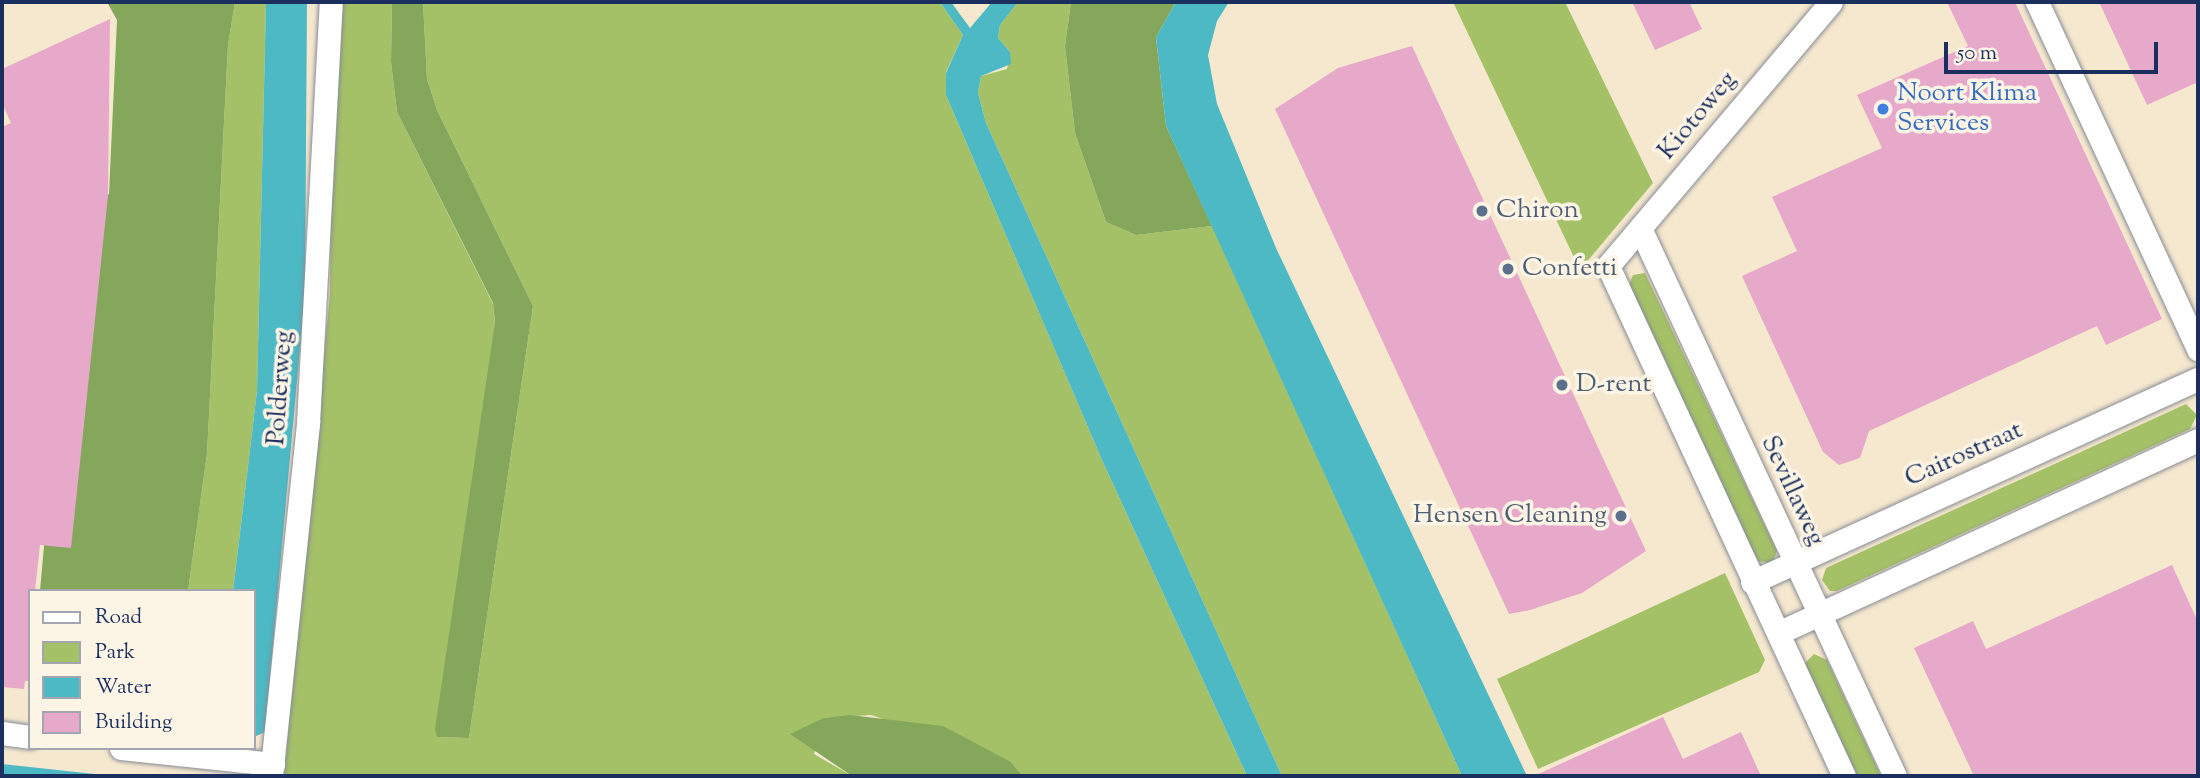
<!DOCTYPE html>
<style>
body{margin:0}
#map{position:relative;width:2200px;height:778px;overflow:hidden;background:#f6e8cf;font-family:"Sorts Mill Goudy",serif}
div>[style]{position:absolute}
.green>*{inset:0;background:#a5c167}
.forest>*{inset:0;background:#84a75c}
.water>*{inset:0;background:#4cb9c5}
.building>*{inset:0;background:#e7a9ca}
.roads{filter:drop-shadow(0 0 2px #888c96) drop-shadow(0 0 2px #888c96)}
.minor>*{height:23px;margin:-11.5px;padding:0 11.5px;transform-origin:11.5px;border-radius:11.5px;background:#fff}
.dots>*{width:19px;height:19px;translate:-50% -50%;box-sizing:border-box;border:4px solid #fcf5e5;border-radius:50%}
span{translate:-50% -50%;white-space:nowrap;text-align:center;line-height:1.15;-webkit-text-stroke:7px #fcf5e5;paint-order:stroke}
.shop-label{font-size:26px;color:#366cbe}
.left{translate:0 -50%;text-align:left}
.street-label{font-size:26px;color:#1b2f5e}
.service-label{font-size:26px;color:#4e5e75}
.right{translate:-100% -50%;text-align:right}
.frame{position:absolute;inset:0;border:4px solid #1b2f5e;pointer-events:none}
.legend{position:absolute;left:28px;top:589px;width:228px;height:161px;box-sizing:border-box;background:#fcf5e5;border:2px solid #a2a6af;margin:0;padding:9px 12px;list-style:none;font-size:21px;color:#1b2f5e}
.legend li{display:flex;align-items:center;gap:14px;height:35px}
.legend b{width:35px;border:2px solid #a2a6af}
.scale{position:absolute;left:1944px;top:42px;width:214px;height:32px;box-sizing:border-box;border:4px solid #1b2f5e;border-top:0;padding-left:9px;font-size:21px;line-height:24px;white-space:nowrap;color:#1b2f5e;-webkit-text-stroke:5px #fcf5e5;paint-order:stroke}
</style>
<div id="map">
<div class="green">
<i style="clip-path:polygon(235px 2px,266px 2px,257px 391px,233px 591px,188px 591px,207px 454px,228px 45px)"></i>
<i style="clip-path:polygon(333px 2px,392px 2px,391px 62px,397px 112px,493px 304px,495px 323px,475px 475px,437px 737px,469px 738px,533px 306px,437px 110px,427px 79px,423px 2px,940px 2px,963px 35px,946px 72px,946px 95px,1102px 460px,1247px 776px,1023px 776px,1011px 762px,871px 715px,824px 718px,814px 754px,852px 776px,284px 776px,330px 294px)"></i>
<i style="clip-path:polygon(1018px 2px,1071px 2px,1065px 46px,1075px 133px,1106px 222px,1136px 235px,1212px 226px,1462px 776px,1282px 776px,986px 123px,978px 93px,981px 76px,1007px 69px,1010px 52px,998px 38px,1000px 25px)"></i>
<i style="clip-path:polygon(1453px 2px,1565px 2px,1653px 183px,1580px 270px)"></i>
<i style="clip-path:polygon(1645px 273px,1777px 551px,1773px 563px,1756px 561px,1628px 287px,1633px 275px)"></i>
<i style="clip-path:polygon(2186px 404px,2197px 415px,2190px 429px,1837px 591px,1830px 591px,1822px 580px,1826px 568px)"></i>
<i style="clip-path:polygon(1725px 573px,1765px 660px,1759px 672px,1538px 769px,1497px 679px)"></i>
<i style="clip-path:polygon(1814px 654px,1827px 660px,1881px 776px,1855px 776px,1806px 669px,1805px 663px)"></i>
</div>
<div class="forest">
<i style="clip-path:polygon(107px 2px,235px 2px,228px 45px,207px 454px,188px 591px,40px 591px,71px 244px,91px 209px,109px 194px,117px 20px)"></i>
<i style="clip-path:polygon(392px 2px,423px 2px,427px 79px,437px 110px,533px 306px,469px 738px,437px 737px,435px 729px,495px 322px,493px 303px,397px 112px,391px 62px)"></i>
<i style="clip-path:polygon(1071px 2px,1176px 2px,1156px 37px,1166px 126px,1212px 226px,1136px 235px,1106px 222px,1075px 133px,1065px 46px)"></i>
<i style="clip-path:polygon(850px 715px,943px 726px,1011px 762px,1023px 776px,852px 776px,790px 734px,824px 718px)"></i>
</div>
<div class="water">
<i style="clip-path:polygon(266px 2px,307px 2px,305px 293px,265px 732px,254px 737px,254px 591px,233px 591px,257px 391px)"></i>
<i style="clip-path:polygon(940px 2px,951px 2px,970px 28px,992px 2px,1018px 2px,1000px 25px,998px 38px,1010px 52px,1011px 64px,981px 76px,978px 93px,986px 123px,1282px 776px,1247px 776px,1102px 460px,946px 95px,946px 73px,963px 35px)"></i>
<i style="clip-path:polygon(1176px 2px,1229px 2px,1217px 21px,1208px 55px,1217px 104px,1276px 248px,1527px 776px,1462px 776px,1166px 126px,1156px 37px)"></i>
<i style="clip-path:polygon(2px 764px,113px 776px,2px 776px)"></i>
</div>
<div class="building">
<i style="clip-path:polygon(1632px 2px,1689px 2px,1702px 29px,1655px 50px)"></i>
<i style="clip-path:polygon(1947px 2px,2015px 2px,2162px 319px,2106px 345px,2097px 326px,1869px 431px,1860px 458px,1839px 465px,1823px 452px,1742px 276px,1797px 251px,1772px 197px,1882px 148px,1857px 95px,1968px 46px)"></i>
<i style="clip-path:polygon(2099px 2px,2198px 2px,2198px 82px,2147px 105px)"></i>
<i style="clip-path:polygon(110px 19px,108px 196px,71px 548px,40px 545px,35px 591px,30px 591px,30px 681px,25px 681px,24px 689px,2px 687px,2px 127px,11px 123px,2px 103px,2px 69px)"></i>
<i style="clip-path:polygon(1412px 46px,1646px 551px,1582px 593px,1530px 610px,1509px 614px,1275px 109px,1338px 68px)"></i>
<i style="clip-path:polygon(2172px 565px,2198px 622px,2198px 776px,1974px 776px,1914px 648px,1973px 621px,1986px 649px)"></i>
<i style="clip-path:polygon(1663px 717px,1683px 759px,1741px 732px,1761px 776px,1534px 776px)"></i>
</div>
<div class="roads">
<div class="minor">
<i style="left:1831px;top:2px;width:346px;rotate:130.2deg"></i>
<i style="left:1608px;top:266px;width:562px;rotate:65.17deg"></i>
<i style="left:2037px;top:2px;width:383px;rotate:65.1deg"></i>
<i style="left:1640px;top:228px;width:604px;rotate:65.05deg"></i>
<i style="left:1752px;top:582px;width:490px;rotate:-24.5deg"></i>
<i style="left:1778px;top:633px;width:462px;rotate:-24.7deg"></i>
<i style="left:2px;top:733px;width:28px;rotate:8deg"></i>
<i style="left:121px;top:748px;width:153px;rotate:6deg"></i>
<i style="left:271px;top:776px;width:355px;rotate:-84deg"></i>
<i style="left:308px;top:423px;width:422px;rotate:-86.9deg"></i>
</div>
</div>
<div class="dots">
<i style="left:1883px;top:109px;background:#3f7fe0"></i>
<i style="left:1482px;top:211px;background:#5c6f8a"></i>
<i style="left:1508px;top:269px;background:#5c6f8a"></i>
<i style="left:1562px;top:385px;background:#5c6f8a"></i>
<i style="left:1621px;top:516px;background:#5c6f8a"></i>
</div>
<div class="shop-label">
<span class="left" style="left:1897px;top:109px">Noort Klima<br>Services</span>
</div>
<div class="street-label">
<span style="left:1698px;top:116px;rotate:-50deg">Kiotoweg</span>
<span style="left:281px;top:388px;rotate:-86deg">Polderweg</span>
<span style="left:1964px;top:455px;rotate:-24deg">Cairostraat</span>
<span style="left:1792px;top:491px;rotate:65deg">Sevillaweg</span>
</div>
<div class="service-label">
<span class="left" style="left:1496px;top:211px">Chiron</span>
<span class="left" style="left:1522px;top:269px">Confetti</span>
<span class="left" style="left:1576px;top:385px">D-rent</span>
<span class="right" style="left:1607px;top:516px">Hensen Cleaning</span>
</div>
<div class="frame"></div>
<ul class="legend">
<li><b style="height:9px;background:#fff"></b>Road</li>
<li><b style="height:19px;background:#a5c167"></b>Park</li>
<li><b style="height:19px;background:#4cb9c5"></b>Water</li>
<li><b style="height:19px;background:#e7a9ca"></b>Building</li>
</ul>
<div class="scale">50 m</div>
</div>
